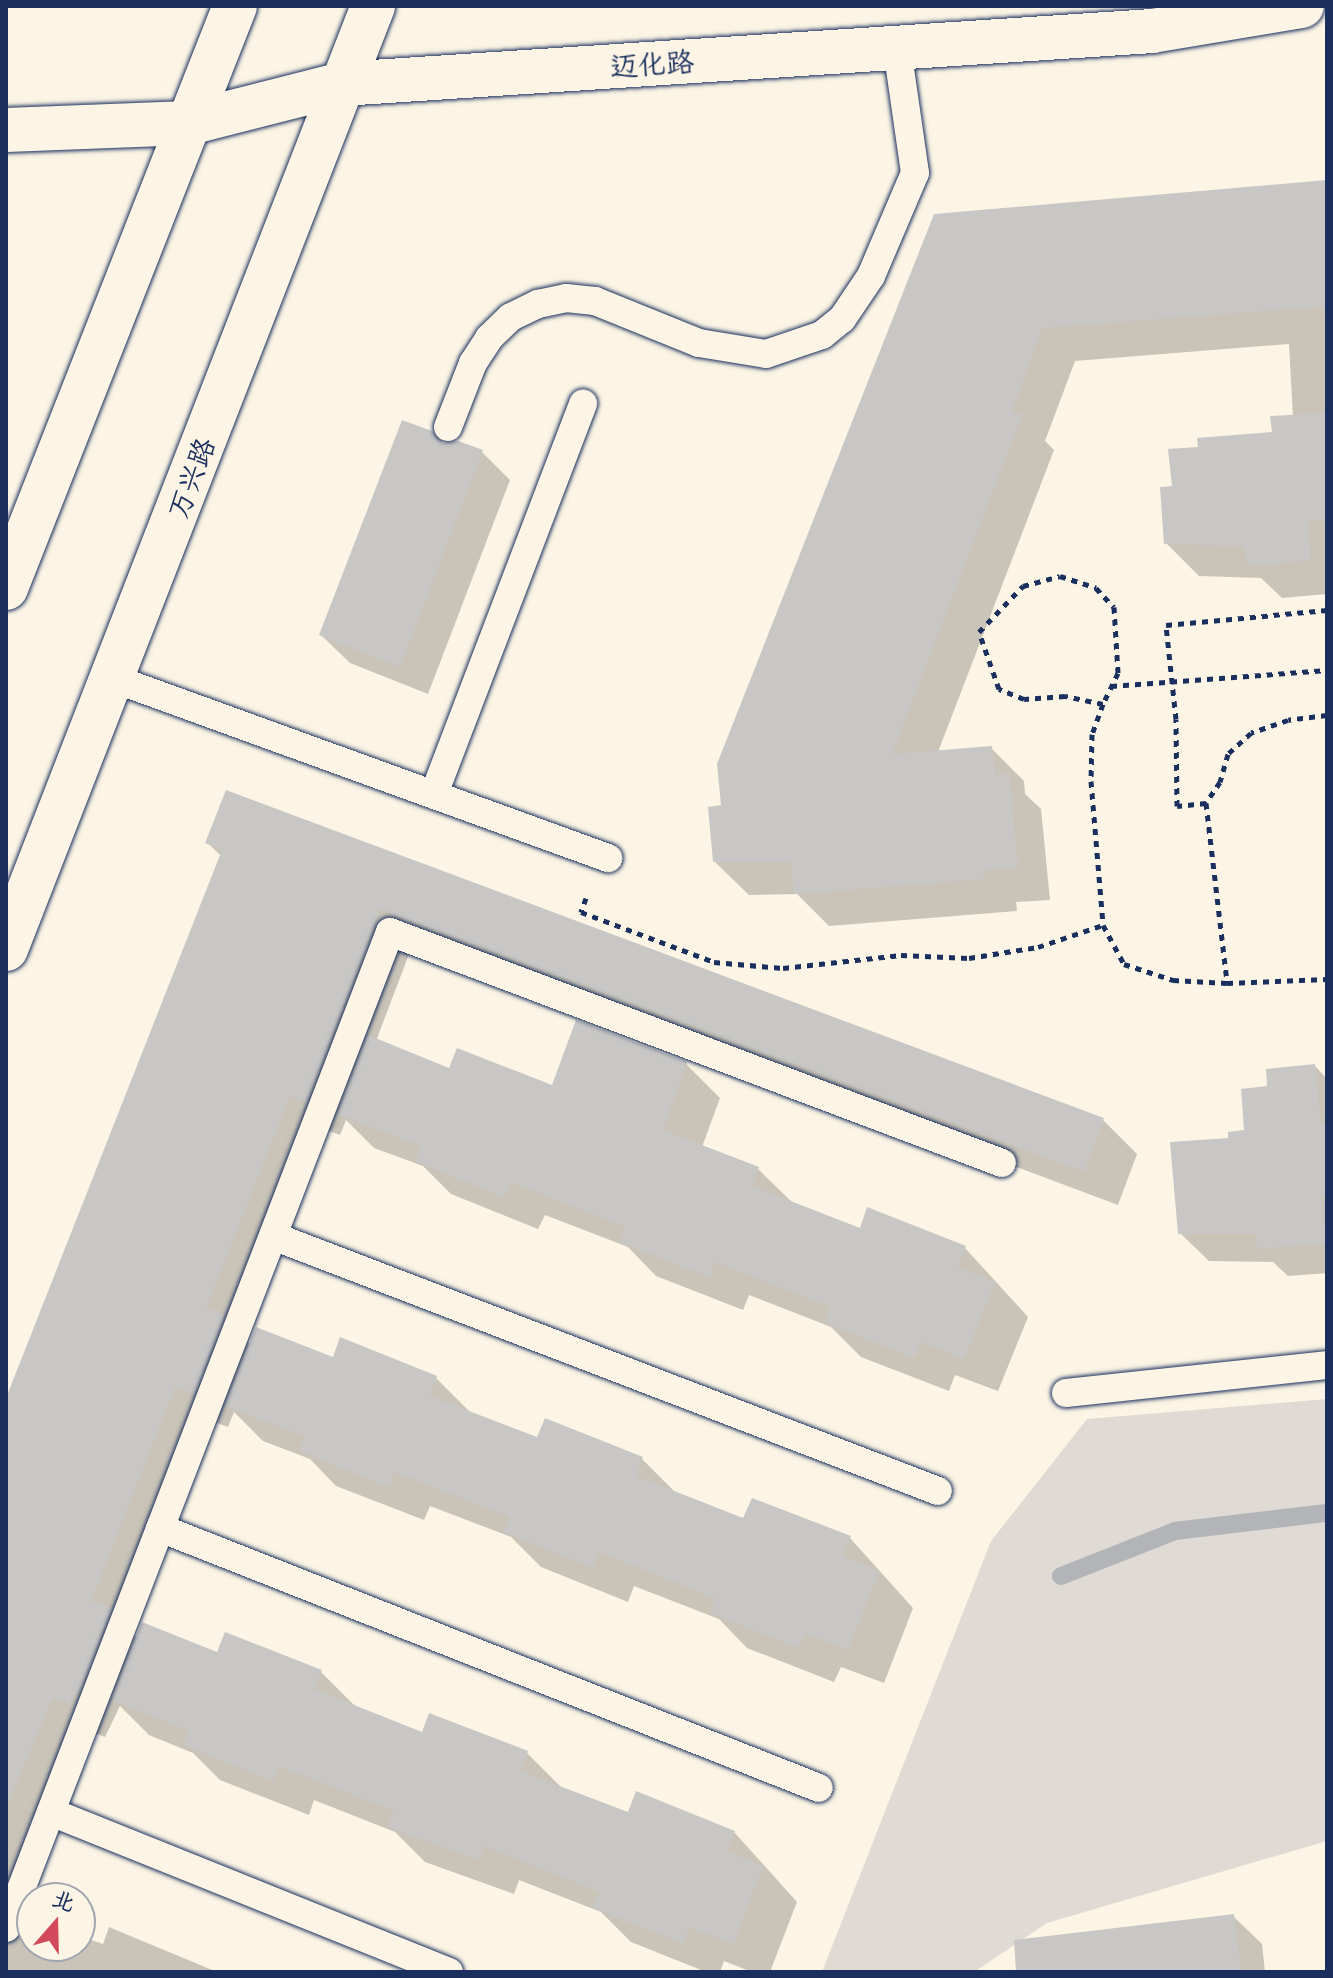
<!DOCTYPE html>
<meta charset="utf-8">
<style>
body{margin:0}
#map{position:relative;width:1333px;height:1978px;overflow:hidden;background:#fcf5e5;font-family:Itim,"LXGW WenKai TC",sans-serif}
div>[style]{position:absolute}
.green>*{inset:0;background:#dfdbd4}
.shadow>*{inset:0;background:#0003}
.stream>*{height:18px;margin:-9px;padding:0 9px;transform-origin:9px;border-radius:9px;background:#b2b4b8}
.building>*{inset:0;background:#c8c7c6}
.path>*{height:5px;margin-top:-2.5px;transform-origin:0;background:repeating-linear-gradient(90deg,#1b2f5e 0 6px,transparent 0 12px)}
.roads{filter:drop-shadow(0 0 2px #1b2f5e) drop-shadow(0 0 2px #1b2f5e)}
.lane>*{height:28px;margin:-14px;padding:0 14px;transform-origin:14px;border-radius:14px;background:#fcf5e5}
.secondary>*{height:44px;margin:-22px;padding:0 22px;transform-origin:22px;border-radius:22px;background:#fcf5e5}
.primary>*{height:44px;margin:-22px;padding:0 22px;transform-origin:22px;border-radius:22px;background:#fcf5e5}
span{translate:-50% -50%;white-space:nowrap;text-align:center;line-height:1.15;-webkit-text-stroke:7px #fcf5e5;paint-order:stroke}
.street-label{font-size:28px;color:#1b2f5e}
.frame{position:absolute;inset:0;border:8px solid #1b2f5e;pointer-events:none}
.north{position:absolute;left:16px;top:1882px;width:80px;height:80px;box-sizing:border-box;background:#fcf5e5;border:2px solid #a2a6af;border-radius:50%;rotate:20deg;font-size:22px;font-weight:700;line-height:32px;text-align:center;color:#1b2f5e}
.north::after{content:'';display:block;margin:auto;width:28px;height:36px;background:#d1495b;clip-path:polygon(50% 0,100% 100%,50% 72%,0 100%)}
</style>
<div id="map">
<div class="green">
<i style="clip-path:polygon(1327px 1399px,1327px 1841px,1047px 1923px,974px 1972px,822px 1972px,991px 1541px,1087px 1419px)"></i>
</div>
<div class="shadow">
<i style="clip-path:polygon(1327px 182px,1327px 594px,1282px 598px,1261px 578px,1199px 576px,1166px 543px,1174px 488px,1200px 449px,1274px 434px,1293px 417px,1289px 344px,1075px 361px,1045px 441px,1054px 450px,938px 752px,991px 748px,1024px 781px,1025px 794px,1041px 809px,1050px 900px,1016px 902px,1017px 911px,829px 926px,797px 894px,749px 895px,715px 862px,724px 807px,935px 216px)"></i>
<i style="clip-path:polygon(443px 445px,482px 452px,510px 480px,428px 694px,350px 663px,321px 635px)"></i>
<i style="clip-path:polygon(208px 843px,1103px 1120px,1137px 1154px,1118px 1205px,414px 941px,376px 1041px,450px 1070px,554px 1088px,686px 1064px,720px 1098px,702px 1147px,758px 1169px,792px 1202px,861px 1231px,965px 1248px,1028px 1317px,998px 1391px,955px 1375px,949px 1391px,861px 1357px,831px 1327px,749px 1295px,743px 1310px,656px 1276px,628px 1247px,545px 1215px,538px 1229px,451px 1194px,423px 1166px,374px 1148px,346px 1120px,340px 1135px,324px 1129px,242px 1336px,251px 1345px,436px 1378px,471px 1413px,538px 1439px,546px 1421px,642px 1459px,678px 1495px,744px 1521px,850px 1538px,913px 1608px,884px 1683px,841px 1667px,834px 1682px,747px 1648px,719px 1619px,634px 1586px,628px 1602px,541px 1567px,511px 1537px,430px 1506px,424px 1520px,336px 1486px,310px 1459px,263px 1441px,234px 1412px,228px 1427px,209px 1420px,127px 1628px,138px 1639px,321px 1672px,356px 1707px,423px 1734px,527px 1753px,562px 1788px,629px 1815px,734px 1832px,797px 1902px,770px 1972px,752px 1972px,724px 1961px,720px 1972px,706px 1972px,631px 1942px,601px 1912px,519px 1880px,514px 1894px,425px 1862px,395px 1832px,314px 1800px,309px 1815px,220px 1780px,193px 1753px,149px 1735px,120px 1706px,105px 1737px,87px 1730px,12px 1921px,23px 1932px,32px 1918px,32px 1946px,80px 1946px,80px 1936px,103px 1944px,109px 1927px,217px 1972px,6px 1972px,6px 1402px,222px 857px)"></i>
<i style="clip-path:polygon(1315px 1066px,1327px 1079px,1327px 1273px,1288px 1276px,1273px 1262px,1209px 1261px,1180px 1233px,1231px 1140px,1246px 1132px,1269px 1088px)"></i>
<i style="clip-path:polygon(1233px 1916px,1262px 1944px,1265px 1972px,1082px 1972px)"></i>
</div>
<div class="stream">
<i style="left:1061px;top:1576px;width:123px;rotate:-21.5deg"></i>
<i style="left:1175px;top:1531px;width:153px;rotate:-6.8deg"></i>
</div>
<div class="building">
<i style="clip-path:polygon(1327px 180px,1327px 306px,1042px 328px,1012px 411px,1022px 415px,892px 754px,992px 746px,995px 775px,1009px 774px,1018px 867px,984px 870px,985px 879px,794px 894px,791px 862px,713px 862px,708px 807px,721px 805px,717px 764px,934px 214px)"></i>
<i style="clip-path:polygon(1327px 413px,1327px 520px,1307px 521px,1311px 560px,1247px 566px,1245px 546px,1164px 544px,1160px 487px,1172px 486px,1168px 449px,1198px 447px,1197px 438px,1272px 432px,1270px 416px)"></i>
<i style="clip-path:polygon(402px 420px,432px 431px,443px 443px,458px 441px,483px 450px,400px 667px,319px 635px)"></i>
<i style="clip-path:polygon(226px 790px,1104px 1118px,1084px 1172px,380px 909px,306px 1102px,290px 1096px,206px 1308px,224px 1315px,194px 1394px,175px 1387px,91px 1601px,111px 1609px,80px 1688px,70px 1704px,53px 1697px,6px 1808px,6px 1398px,222px 850px,205px 843px)"></i>
<i style="clip-path:polygon(576px 1020px,687px 1062px,663px 1130px,759px 1167px,752px 1186px,860px 1228px,867px 1207px,966px 1246px,958px 1267px,995px 1282px,964px 1359px,921px 1342px,915px 1358px,825px 1323px,831px 1307px,715px 1262px,709px 1277px,620px 1242px,625px 1227px,511px 1182px,504px 1197px,415px 1161px,421px 1146px,338px 1114px,368px 1035px,449px 1068px,457px 1048px,552px 1085px)"></i>
<i style="clip-path:polygon(1315px 1064px,1321px 1124px,1327px 1124px,1327px 1194px,1321px 1195px,1325px 1243px,1257px 1249px,1256px 1234px,1178px 1234px,1170px 1142px,1228px 1138px,1228px 1132px,1244px 1130px,1241px 1089px,1267px 1086px,1266px 1069px)"></i>
<i style="clip-path:polygon(256px 1327px,333px 1357px,340px 1337px,437px 1376px,430px 1396px,537px 1437px,545px 1418px,643px 1457px,636px 1476px,743px 1518px,752px 1498px,851px 1536px,842px 1556px,879px 1571px,848px 1650px,805px 1633px,799px 1648px,710px 1613px,715px 1598px,599px 1552px,593px 1568px,503px 1532px,510px 1517px,395px 1472px,389px 1487px,299px 1451px,304px 1436px,225px 1406px)"></i>
<i style="clip-path:polygon(142px 1622px,217px 1652px,225px 1632px,322px 1670px,314px 1689px,422px 1732px,429px 1713px,528px 1751px,520px 1771px,628px 1812px,636px 1791px,735px 1831px,727px 1851px,763px 1866px,733px 1944px,689px 1927px,683px 1943px,593px 1908px,600px 1892px,484px 1846px,479px 1860px,388px 1827px,394px 1811px,279px 1766px,273px 1781px,183px 1745px,189px 1731px,112px 1700px)"></i>
<i style="clip-path:polygon(1234px 1914px,1241px 1972px,1016px 1972px,1014px 1940px)"></i>
</div>
<div class="path">
<i style="left:1060px;top:576px;width:38px;rotate:18deg"></i>
<i style="left:1096px;top:588px;width:26px;rotate:47deg"></i>
<i style="left:1114px;top:607px;width:66px;rotate:86.5deg"></i>
<i style="left:1118px;top:673px;width:34px;rotate:116deg"></i>
<i style="left:1103px;top:704px;width:39px;rotate:-168deg"></i>
<i style="left:1065px;top:696px;width:41px;rotate:175.8deg"></i>
<i style="left:1024px;top:699px;width:27px;rotate:-158deg"></i>
<i style="left:999px;top:689px;width:60px;rotate:-109.3deg"></i>
<i style="left:979px;top:632px;width:64px;rotate:-46.3deg"></i>
<i style="left:1023px;top:586px;width:38px;rotate:-15deg"></i>
<i style="left:1111px;top:686px;width:217px;rotate:-4.2deg"></i>
<i style="left:1103px;top:704px;width:32px;rotate:110deg"></i>
<i style="left:1092px;top:734px;width:47px;rotate:91.2deg"></i>
<i style="left:1091px;top:781px;width:144px;rotate:85.2deg"></i>
<i style="left:1103px;top:925px;width:44px;rotate:61.7deg"></i>
<i style="left:1124px;top:964px;width:52px;rotate:18.1deg"></i>
<i style="left:1173px;top:980px;width:54px;rotate:3.2deg"></i>
<i style="left:1327px;top:715px;width:39px;rotate:173deg"></i>
<i style="left:1288px;top:720px;width:39px;rotate:161deg"></i>
<i style="left:1251px;top:733px;width:31px;rotate:138deg"></i>
<i style="left:1228px;top:754px;width:29px;rotate:106deg"></i>
<i style="left:1220px;top:782px;width:25px;rotate:124deg"></i>
<i style="left:1206px;top:803px;width:181px;rotate:83.3deg"></i>
<i style="left:1227px;top:983px;width:100px;rotate:-2.3deg"></i>
<i style="left:1206px;top:803px;width:29px;rotate:174deg"></i>
<i style="left:1177px;top:806px;width:87px;rotate:-90.7deg"></i>
<i style="left:1176px;top:719px;width:95px;rotate:-96.1deg"></i>
<i style="left:1166px;top:625px;width:162px;rotate:-5.3deg"></i>
<i style="left:586px;top:898px;width:15px;rotate:110deg"></i>
<i style="left:581px;top:912px;width:142px;rotate:20.6deg"></i>
<i style="left:714px;top:962px;width:69px;rotate:5deg"></i>
<i style="left:783px;top:968px;width:119px;rotate:-6.3deg"></i>
<i style="left:901px;top:955px;width:68px;rotate:2.5deg"></i>
<i style="left:969px;top:958px;width:70px;rotate:-9.1deg"></i>
<i style="left:1038px;top:947px;width:69px;rotate:-18.7deg"></i>
</div>
<div class="roads">
<div class="lane">
<i style="left:448px;top:427px;width:69px;rotate:-68.7deg"></i>
<i style="left:473px;top:363px;width:30px;rotate:-57deg"></i>
<i style="left:489px;top:338px;width:30px;rotate:-44deg"></i>
<i style="left:511px;top:317px;width:30px;rotate:-26deg"></i>
<i style="left:538px;top:304px;width:29px;rotate:-12deg"></i>
<i style="left:566px;top:298px;width:29px;rotate:6deg"></i>
<i style="left:595px;top:301px;width:112px;rotate:22deg"></i>
<i style="left:699px;top:343px;width:68px;rotate:9.3deg"></i>
<i style="left:766px;top:354px;width:59px;rotate:-18.7deg"></i>
<i style="left:822px;top:335px;width:26px;rotate:-39deg"></i>
<i style="left:842px;top:319px;width:52px;rotate:-56deg"></i>
<i style="left:871px;top:276px;width:112px;rotate:-66.9deg"></i>
<i style="left:915px;top:173px;width:126px;rotate:-98.2deg"></i>
<i style="left:112px;top:678px;width:528px;rotate:19.95deg"></i>
<i style="left:434px;top:794px;width:418px;rotate:-69.1deg"></i>
<i style="left:273px;top:1236px;width:712px;rotate:20.98deg"></i>
<i style="left:1066px;top:1393px;width:262px;rotate:-6.1deg"></i>
<i style="left:160px;top:1528px;width:708px;rotate:21.53deg"></i>
<i style="left:51px;top:1812px;width:429px;rotate:21.9deg"></i>
<i style="left:6px;top:1928px;width:1067px;rotate:-68.92deg"></i>
<i style="left:390px;top:932px;width:654px;rotate:20.68deg"></i>
</div>
<div class="secondary">
<i style="left:6px;top:130px;width:183px;rotate:-2.2deg"></i>
<i style="left:189px;top:123px;width:158px;rotate:-14.3deg"></i>
<i style="left:342px;top:84px;width:812px;rotate:-3.74deg"></i>
<i style="left:1152px;top:31px;width:152px;rotate:-9.5deg"></i>
</div>
<div class="primary">
<i style="left:6px;top:588px;width:625px;rotate:-68.52deg"></i>
<i style="left:6px;top:949px;width:1012px;rotate:-68.73deg"></i>
</div>
</div>
<div class="street-label">
<span style="left:652px;top:64px;rotate:-4deg">迈化路</span>
<span style="left:191px;top:478px;rotate:-69deg">万兴路</span>
</div>
<div class="frame"></div>
<div class="north">北</div>
</div>
